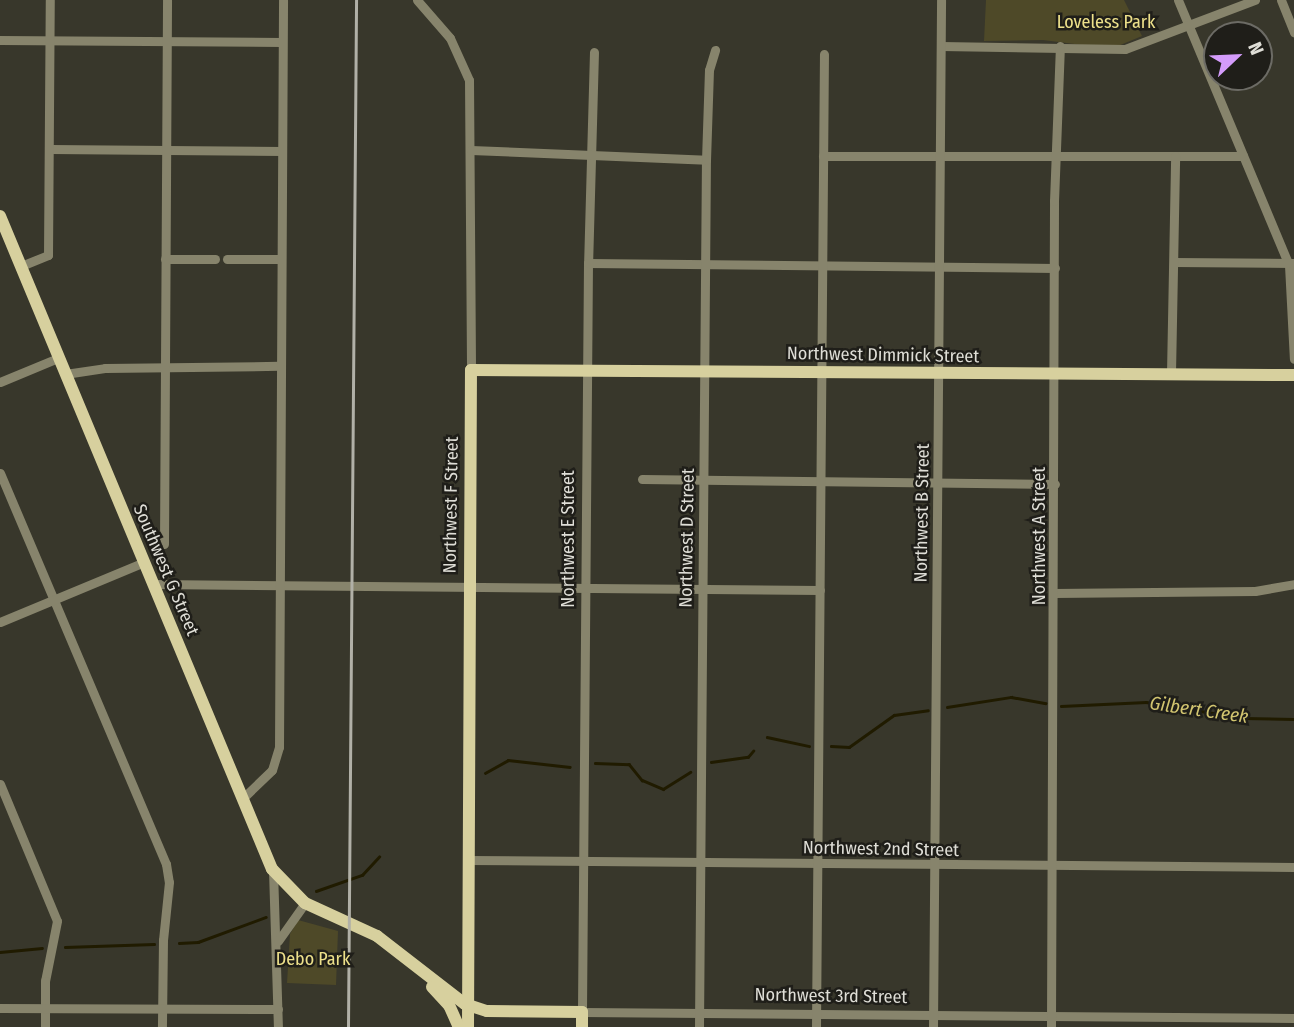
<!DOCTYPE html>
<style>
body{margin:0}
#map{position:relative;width:1294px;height:1027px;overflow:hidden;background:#38372b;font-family:"Fira Sans Condensed",sans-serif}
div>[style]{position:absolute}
.green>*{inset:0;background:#4e4928}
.stream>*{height:2.5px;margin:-1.25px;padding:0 1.25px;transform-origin:1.25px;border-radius:1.25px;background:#201b00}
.minor>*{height:9px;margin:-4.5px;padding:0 4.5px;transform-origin:4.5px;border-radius:4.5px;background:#87846c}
.major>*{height:12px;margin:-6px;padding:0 6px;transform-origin:6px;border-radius:6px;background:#d7d09e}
.rail>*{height:2.5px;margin:-1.25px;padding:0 1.25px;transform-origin:1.25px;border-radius:1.25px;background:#b1b0a7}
span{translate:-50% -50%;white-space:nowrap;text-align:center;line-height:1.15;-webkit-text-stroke:5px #1f1e19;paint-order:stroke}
.park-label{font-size:18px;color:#ede08a}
.street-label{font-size:18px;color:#dfded7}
.water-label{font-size:19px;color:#d2c570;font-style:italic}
.north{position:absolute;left:1203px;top:21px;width:70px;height:70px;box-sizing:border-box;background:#1f1e19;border:2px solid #6c6b65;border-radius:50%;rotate:67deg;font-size:19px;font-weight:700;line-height:28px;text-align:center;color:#dfded7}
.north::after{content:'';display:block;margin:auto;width:24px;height:32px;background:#d49cfb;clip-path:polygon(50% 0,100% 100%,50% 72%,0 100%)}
</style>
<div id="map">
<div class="green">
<i style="clip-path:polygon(986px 0,1124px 0,1142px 36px,1118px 46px,1098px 47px,1043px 40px,984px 41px)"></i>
<i style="clip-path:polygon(298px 920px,338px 931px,336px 985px,287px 983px,290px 934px)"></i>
</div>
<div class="stream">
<i style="left:1061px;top:706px;width:85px;rotate:-2.7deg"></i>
<i style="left:1146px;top:702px;width:98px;rotate:9.4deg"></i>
<i style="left:1243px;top:718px;width:51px;rotate:1.1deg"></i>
<i style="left:947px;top:707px;width:65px;rotate:-8.9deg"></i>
<i style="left:1011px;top:697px;width:35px;rotate:10deg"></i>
<i style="left:767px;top:737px;width:43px;rotate:12.1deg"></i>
<i style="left:831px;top:746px;width:18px;rotate:3deg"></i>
<i style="left:849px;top:747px;width:55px;rotate:-35.4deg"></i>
<i style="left:894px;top:715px;width:34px;rotate:-8deg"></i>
<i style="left:711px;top:762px;width:37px;rotate:-8deg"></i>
<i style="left:748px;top:757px;width:8px;rotate:-50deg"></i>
<i style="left:595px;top:763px;width:34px;rotate:2deg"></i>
<i style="left:629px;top:764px;width:21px;rotate:51deg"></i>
<i style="left:642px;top:780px;width:23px;rotate:23deg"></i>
<i style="left:663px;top:789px;width:32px;rotate:-32deg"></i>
<i style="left:485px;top:773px;width:26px;rotate:-29deg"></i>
<i style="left:508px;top:760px;width:62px;rotate:6.4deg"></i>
<i style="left:316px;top:891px;width:49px;rotate:-19.2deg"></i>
<i style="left:362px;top:875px;width:25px;rotate:-47deg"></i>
<i style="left:179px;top:943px;width:19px;rotate:-3deg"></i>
<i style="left:198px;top:942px;width:72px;rotate:-20.2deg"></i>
<i style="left:65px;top:947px;width:89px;rotate:-1.9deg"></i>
<i style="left:0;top:952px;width:42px;rotate:-5.4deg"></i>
</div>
<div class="minor">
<i style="left:417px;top:0;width:50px;rotate:49deg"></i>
<i style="left:450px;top:38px;width:46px;rotate:65.7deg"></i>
<i style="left:469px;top:80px;width:290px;rotate:89.6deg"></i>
<i style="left:1178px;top:0;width:287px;rotate:67.3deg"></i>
<i style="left:1289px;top:265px;width:94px;rotate:87deg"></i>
<i style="left:1281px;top:0;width:35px;rotate:68deg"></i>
<i style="left:0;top:40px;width:282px;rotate:0.4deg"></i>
<i style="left:941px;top:46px;width:184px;rotate:0.9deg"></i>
<i style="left:1125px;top:49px;width:139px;rotate:-20.7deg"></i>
<i style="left:594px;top:52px;width:211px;rotate:91.6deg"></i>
<i style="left:588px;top:263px;width:749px;rotate:90.46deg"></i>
<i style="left:582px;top:1012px;width:712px;rotate:0.48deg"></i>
<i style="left:50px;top:149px;width:232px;rotate:0.5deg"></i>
<i style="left:471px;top:150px;width:235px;rotate:2.4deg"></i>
<i style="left:823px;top:156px;width:420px"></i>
<i style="left:165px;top:259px;width:50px"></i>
<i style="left:227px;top:259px;width:54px"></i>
<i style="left:1174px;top:262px;width:120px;rotate:0.5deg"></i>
<i style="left:588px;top:263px;width:467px;rotate:0.6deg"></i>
<i style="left:21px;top:266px;width:29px;rotate:-22deg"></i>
<i style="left:48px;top:255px;width:255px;rotate:-89.6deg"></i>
<i style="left:1171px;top:373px;width:217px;rotate:-88.9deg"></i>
<i style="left:65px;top:374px;width:40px;rotate:-8.5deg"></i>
<i style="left:105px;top:368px;width:174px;rotate:-0.7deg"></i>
<i style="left:0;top:382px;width:63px;rotate:-22.5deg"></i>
<i style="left:0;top:473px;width:425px;rotate:67deg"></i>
<i style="left:166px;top:864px;width:18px;rotate:81deg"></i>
<i style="left:169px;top:882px;width:58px;rotate:95.9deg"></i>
<i style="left:163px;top:940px;width:87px;rotate:90.7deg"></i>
<i style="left:642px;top:479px;width:413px;rotate:0.7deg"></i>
<i style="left:164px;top:544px;width:544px;rotate:-89.68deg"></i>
<i style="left:153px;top:584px;width:667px;rotate:0.52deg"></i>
<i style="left:1054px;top:593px;width:201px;rotate:-0.6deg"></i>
<i style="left:1255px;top:591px;width:40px;rotate:-10deg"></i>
<i style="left:0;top:622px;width:156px;rotate:-22.6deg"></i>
<i style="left:0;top:784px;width:148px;rotate:67.4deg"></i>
<i style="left:57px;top:921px;width:61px;rotate:101.3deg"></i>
<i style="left:45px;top:981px;width:46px;rotate:90deg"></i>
<i style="left:243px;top:798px;width:40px;rotate:-44deg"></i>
<i style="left:272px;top:770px;width:24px;rotate:-73deg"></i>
<i style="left:279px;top:747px;width:747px;rotate:-89.69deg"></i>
<i style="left:467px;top:860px;width:827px;rotate:0.48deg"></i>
<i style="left:273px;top:870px;width:157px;rotate:88.2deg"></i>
<i style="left:278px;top:941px;width:47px;rotate:-54.6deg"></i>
<i style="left:0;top:1008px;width:278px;rotate:0.2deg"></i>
<i style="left:699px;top:1027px;width:867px;rotate:-89.54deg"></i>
<i style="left:706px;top:160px;width:90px;rotate:-88.1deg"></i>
<i style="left:709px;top:70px;width:21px;rotate:-73deg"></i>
<i style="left:816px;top:1027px;width:973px;rotate:-89.53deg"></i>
<i style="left:933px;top:1027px;width:1027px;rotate:-89.55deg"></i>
<i style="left:1051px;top:1027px;width:826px;rotate:-89.79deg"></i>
<i style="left:1054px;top:201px;width:155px;rotate:-87.8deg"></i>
</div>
<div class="major">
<i style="left:0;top:216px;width:707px;rotate:67.39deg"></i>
<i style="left:272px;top:869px;width:47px;rotate:45.9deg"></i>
<i style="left:305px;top:903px;width:79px;rotate:24.6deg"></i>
<i style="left:377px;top:936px;width:111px;rotate:37.7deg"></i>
<i style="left:465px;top:1004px;width:23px;rotate:18deg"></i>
<i style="left:487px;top:1011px;width:95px;rotate:0.6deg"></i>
<i style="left:582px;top:1012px;width:15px;rotate:90deg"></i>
<i style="left:432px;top:987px;width:25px;rotate:47deg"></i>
<i style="left:449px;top:1005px;width:24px;rotate:66deg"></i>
<i style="left:468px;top:1027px;width:657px;rotate:-89.74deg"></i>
<i style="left:471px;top:370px;width:823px;rotate:0.35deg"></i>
</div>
<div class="rail">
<i style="left:348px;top:1027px;width:1027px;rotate:-89.55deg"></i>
</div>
<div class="park-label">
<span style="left:1106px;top:22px">Loveless Park</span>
<span style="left:313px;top:959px">Debo Park</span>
</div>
<div class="street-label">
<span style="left:883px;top:355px;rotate:1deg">Northwest Dimmick Street</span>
<span style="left:451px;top:505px;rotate:-89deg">Northwest F Street</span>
<span style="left:922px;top:513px;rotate:-89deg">Northwest B Street</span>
<span style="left:1039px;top:536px;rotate:-90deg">Northwest A Street</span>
<span style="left:687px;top:538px;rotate:-89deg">Northwest D Street</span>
<span style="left:568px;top:539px;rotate:-90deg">Northwest E Street</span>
<span style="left:166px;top:570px;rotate:67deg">Southwest G Street</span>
<span style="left:881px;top:849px;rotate:1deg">Northwest 2nd Street</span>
<span style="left:831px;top:996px;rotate:1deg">Northwest 3rd Street</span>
</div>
<div class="water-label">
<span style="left:1199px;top:710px;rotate:8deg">Gilbert Creek</span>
</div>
<div class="north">N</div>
</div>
